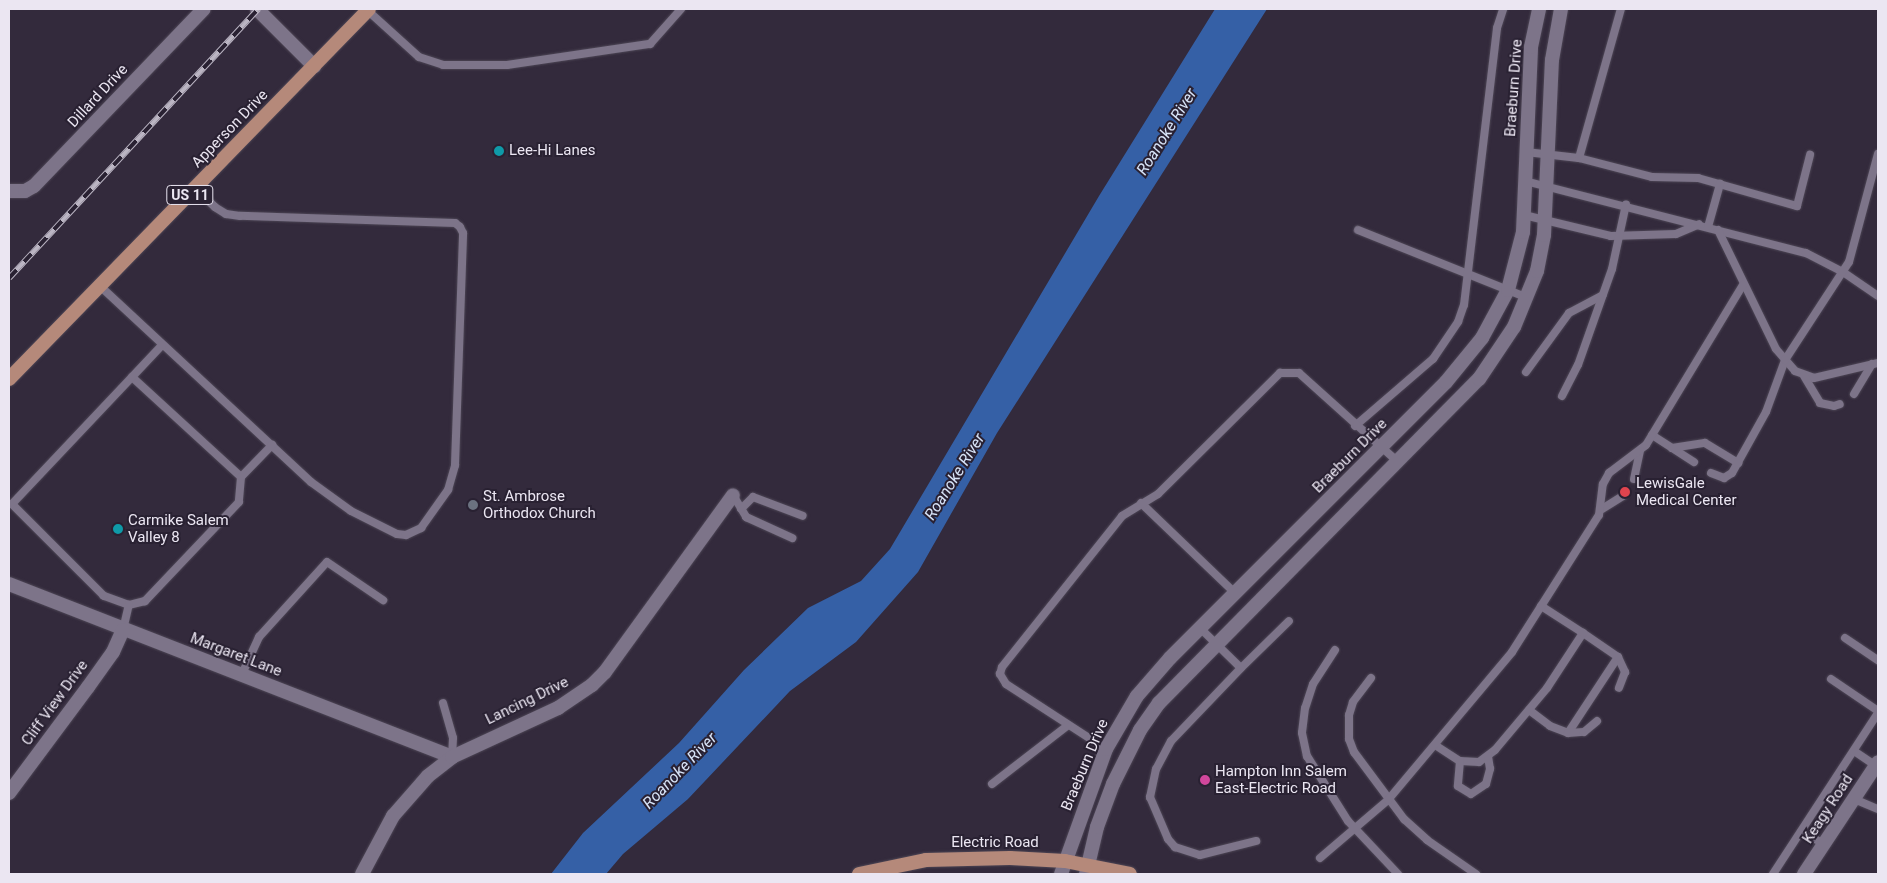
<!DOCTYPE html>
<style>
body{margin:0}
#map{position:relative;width:1887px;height:883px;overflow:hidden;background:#332a3c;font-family:Roboto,sans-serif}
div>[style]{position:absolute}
.water>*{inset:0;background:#3560a6}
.roads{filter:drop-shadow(0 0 1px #4d4655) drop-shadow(0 0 1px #4d4655)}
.service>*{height:8px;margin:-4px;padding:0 4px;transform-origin:4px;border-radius:4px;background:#7d7489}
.minor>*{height:14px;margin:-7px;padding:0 7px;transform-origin:7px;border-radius:7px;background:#7d7489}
.tertiary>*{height:14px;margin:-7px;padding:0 7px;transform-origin:7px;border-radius:7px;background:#7d7489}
.primary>*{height:14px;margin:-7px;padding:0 7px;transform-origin:7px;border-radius:7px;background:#b5897a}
.rail>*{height:5.5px;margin-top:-2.75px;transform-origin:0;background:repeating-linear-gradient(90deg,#292132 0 11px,#bbb5c3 0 22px);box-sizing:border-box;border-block:1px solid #bbb5c3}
.dots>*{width:14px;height:14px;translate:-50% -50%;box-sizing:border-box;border:2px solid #292132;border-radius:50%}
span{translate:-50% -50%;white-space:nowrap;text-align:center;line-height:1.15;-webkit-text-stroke:4px #292132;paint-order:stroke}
.shield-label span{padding:1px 4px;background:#292132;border:1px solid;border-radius:4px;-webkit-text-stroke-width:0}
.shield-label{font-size:14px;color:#ebe6f2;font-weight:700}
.street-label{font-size:15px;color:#ebe6f2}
.poi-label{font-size:15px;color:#ebe6f2}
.left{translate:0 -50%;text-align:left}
.water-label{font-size:16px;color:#d8e4f8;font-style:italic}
.frame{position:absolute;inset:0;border:10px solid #ebe6f2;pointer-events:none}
</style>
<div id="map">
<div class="water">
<i style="clip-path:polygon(1215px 9px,1267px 9px,997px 433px,918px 572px,856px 642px,790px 691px,688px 799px,623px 854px,606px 874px,551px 874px,583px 833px,679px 743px,744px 670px,808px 608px,861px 581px,890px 549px,1099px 196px)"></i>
</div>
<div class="roads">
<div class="service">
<i style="left:367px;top:10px;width:70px;rotate:42.1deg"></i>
<i style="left:419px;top:57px;width:25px;rotate:18deg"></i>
<i style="left:443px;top:65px;width:64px"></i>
<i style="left:507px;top:65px;width:145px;rotate:-8.4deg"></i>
<i style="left:650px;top:44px;width:47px;rotate:-48.5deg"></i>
<i style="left:1526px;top:152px;width:53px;rotate:6.5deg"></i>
<i style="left:1579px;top:158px;width:75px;rotate:14.6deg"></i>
<i style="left:1652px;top:177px;width:46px;rotate:1.2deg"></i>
<i style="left:1698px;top:178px;width:103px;rotate:15.8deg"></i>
<i style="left:1797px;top:206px;width:53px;rotate:-75.7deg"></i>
<i style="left:1579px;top:158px;width:155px;rotate:-74.3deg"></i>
<i style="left:1525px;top:181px;width:290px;rotate:14.4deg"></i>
<i style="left:1806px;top:253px;width:42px;rotate:27.2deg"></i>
<i style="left:1843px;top:272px;width:42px;rotate:34.4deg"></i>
<i style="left:1524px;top:215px;width:89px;rotate:13.6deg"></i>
<i style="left:1611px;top:236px;width:65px;rotate:-1.8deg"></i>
<i style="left:1676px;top:234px;width:25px;rotate:-23deg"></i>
<i style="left:1708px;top:227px;width:45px;rotate:-74.4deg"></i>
<i style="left:1358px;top:230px;width:183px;rotate:21.8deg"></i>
<i style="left:1718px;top:230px;width:132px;rotate:64deg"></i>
<i style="left:1776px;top:349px;width:29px;rotate:49deg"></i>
<i style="left:1795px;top:371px;width:20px;rotate:20deg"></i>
<i style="left:1814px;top:378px;width:66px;rotate:-13.2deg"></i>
<i style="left:100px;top:286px;width:288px;rotate:42.9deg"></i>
<i style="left:311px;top:482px;width:49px;rotate:35.9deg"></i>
<i style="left:351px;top:511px;width:51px;rotate:26.6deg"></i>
<i style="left:397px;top:534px;width:9px;rotate:6deg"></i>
<i style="left:406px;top:535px;width:17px;rotate:-25deg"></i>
<i style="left:421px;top:528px;width:47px;rotate:-54.6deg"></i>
<i style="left:448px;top:490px;width:26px;rotate:-74deg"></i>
<i style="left:455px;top:465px;width:232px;rotate:-88deg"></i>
<i style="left:463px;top:233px;width:7px;rotate:-117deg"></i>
<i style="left:460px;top:227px;width:6px;rotate:-141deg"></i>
<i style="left:455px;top:223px;width:215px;rotate:-178.1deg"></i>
<i style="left:240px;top:216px;width:14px;rotate:-172deg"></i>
<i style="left:226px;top:214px;width:13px;rotate:-148deg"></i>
<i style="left:215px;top:207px;width:26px;rotate:-137deg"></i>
<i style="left:1526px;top:372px;width:73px;rotate:-53.9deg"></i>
<i style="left:1569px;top:313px;width:38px;rotate:-28deg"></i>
<i style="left:1804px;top:376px;width:31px;rotate:59deg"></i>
<i style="left:1820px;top:403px;width:14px;rotate:12deg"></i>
<i style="left:1834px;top:406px;width:6px;rotate:-18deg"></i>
<i style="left:132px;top:377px;width:148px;rotate:42.5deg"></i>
<i style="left:241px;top:477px;width:25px;rotate:95deg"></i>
<i style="left:239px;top:502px;width:137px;rotate:133.5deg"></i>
<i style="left:145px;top:601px;width:16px;rotate:166deg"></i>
<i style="left:129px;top:605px;width:27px;rotate:-160deg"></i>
<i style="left:104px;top:596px;width:130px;rotate:-135deg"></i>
<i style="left:12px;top:504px;width:175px;rotate:-46.6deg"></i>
<i style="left:132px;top:377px;width:44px;rotate:-46.8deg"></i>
<i style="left:1854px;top:394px;width:35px;rotate:-59deg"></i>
<i style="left:1562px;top:396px;width:35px;rotate:-63deg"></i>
<i style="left:1578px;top:365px;width:102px;rotate:-70.5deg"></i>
<i style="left:1612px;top:269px;width:66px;rotate:-77.8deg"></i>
<i style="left:1355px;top:426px;width:103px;rotate:-40.7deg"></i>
<i style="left:1433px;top:359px;width:45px;rotate:-56deg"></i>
<i style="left:1458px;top:322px;width:18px;rotate:-71deg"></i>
<i style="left:1464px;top:305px;width:279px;rotate:-83.2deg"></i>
<i style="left:1497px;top:28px;width:20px;rotate:-72deg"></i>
<i style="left:1652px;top:435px;width:50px;rotate:32.7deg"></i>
<i style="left:1672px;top:448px;width:33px;rotate:-9deg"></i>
<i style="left:1705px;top:443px;width:39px;rotate:31deg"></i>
<i style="left:1711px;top:473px;width:14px;rotate:21deg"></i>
<i style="left:1724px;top:478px;width:9px;rotate:-32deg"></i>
<i style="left:1732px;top:473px;width:70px;rotate:-60.9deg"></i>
<i style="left:1766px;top:412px;width:55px;rotate:-69.9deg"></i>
<i style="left:1785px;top:360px;width:117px;rotate:-56.9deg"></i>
<i style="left:1849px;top:262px;width:112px;rotate:-75deg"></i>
<i style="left:241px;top:477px;width:45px;rotate:-45.9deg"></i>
<i style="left:1634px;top:479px;width:29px;rotate:-78deg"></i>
<i style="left:733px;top:495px;width:26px;rotate:59deg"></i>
<i style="left:746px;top:517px;width:51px;rotate:24.5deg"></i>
<i style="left:1141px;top:503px;width:130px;rotate:43.8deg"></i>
<i style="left:741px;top:509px;width:17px;rotate:-45deg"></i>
<i style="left:753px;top:497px;width:53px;rotate:20.8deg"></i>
<i style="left:1602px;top:509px;width:25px;rotate:-32deg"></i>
<i style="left:1200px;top:628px;width:57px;rotate:44.3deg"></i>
<i style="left:1241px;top:668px;width:67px;rotate:-44.4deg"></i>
<i style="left:123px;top:630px;width:26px;rotate:-77deg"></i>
<i style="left:1845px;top:638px;width:40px;rotate:34deg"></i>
<i style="left:1335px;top:650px;width:40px;rotate:122.9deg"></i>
<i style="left:1313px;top:684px;width:25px;rotate:108deg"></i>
<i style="left:1305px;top:708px;width:25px;rotate:97deg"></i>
<i style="left:1302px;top:733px;width:24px;rotate:78deg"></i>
<i style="left:1307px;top:756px;width:77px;rotate:57.8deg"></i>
<i style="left:1348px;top:821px;width:73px;rotate:46.7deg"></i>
<i style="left:1618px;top:657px;width:17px;rotate:65deg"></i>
<i style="left:1625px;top:672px;width:17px;rotate:111deg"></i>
<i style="left:1241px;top:668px;width:101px;rotate:133.8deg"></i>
<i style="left:1171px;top:741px;width:32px;rotate:118deg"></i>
<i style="left:1156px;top:769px;width:29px;rotate:102deg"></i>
<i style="left:1150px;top:797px;width:46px;rotate:66.8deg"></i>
<i style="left:1168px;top:839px;width:11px;rotate:49deg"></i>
<i style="left:1175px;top:847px;width:26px;rotate:18deg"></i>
<i style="left:1200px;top:855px;width:58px;rotate:-14deg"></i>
<i style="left:242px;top:674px;width:41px;rotate:-65.3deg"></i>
<i style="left:259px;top:637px;width:101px;rotate:-47.8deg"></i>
<i style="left:327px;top:562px;width:68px;rotate:34.2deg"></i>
<i style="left:1371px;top:678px;width:30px;rotate:127deg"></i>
<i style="left:1353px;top:702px;width:14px;rotate:107deg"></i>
<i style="left:1349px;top:715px;width:24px;rotate:90deg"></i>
<i style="left:1349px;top:739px;width:14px;rotate:69deg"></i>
<i style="left:1354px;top:752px;width:84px;rotate:53.3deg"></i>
<i style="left:1404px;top:819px;width:31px;rotate:42deg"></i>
<i style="left:1427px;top:840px;width:60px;rotate:34.8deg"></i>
<i style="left:1831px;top:679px;width:57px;rotate:34.2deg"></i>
<i style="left:443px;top:703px;width:36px;rotate:74deg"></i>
<i style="left:453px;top:738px;width:19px;rotate:93deg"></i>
<i style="left:1529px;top:710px;width:26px;rotate:37deg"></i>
<i style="left:1550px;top:726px;width:19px;rotate:21deg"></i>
<i style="left:1568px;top:733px;width:91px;rotate:-56.7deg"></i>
<i style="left:1618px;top:657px;width:42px;rotate:-145.6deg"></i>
<i style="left:1568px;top:733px;width:16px;rotate:-4deg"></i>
<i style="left:1584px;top:732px;width:17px;rotate:-40deg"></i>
<i style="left:1435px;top:745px;width:30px;rotate:33deg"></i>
<i style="left:1460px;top:761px;width:19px;rotate:3deg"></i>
<i style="left:1479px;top:762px;width:20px;rotate:-37deg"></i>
<i style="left:1495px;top:750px;width:81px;rotate:-50deg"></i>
<i style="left:1547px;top:688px;width:66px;rotate:-56.8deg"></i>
<i style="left:1583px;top:633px;width:50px;rotate:-147.3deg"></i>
<i style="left:1106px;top:749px;width:119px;rotate:-147deg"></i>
<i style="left:1006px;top:684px;width:12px;rotate:-121deg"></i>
<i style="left:1000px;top:674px;width:7px;rotate:-74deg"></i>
<i style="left:1002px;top:667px;width:193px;rotate:-51.5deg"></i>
<i style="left:1122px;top:516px;width:42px;rotate:-31.4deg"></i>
<i style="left:1158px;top:494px;width:172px;rotate:-44.8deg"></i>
<i style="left:1280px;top:373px;width:19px"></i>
<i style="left:1299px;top:373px;width:132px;rotate:41.9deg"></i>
<i style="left:1854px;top:751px;width:27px;rotate:34deg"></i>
<i style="left:1460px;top:761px;width:25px;rotate:95deg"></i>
<i style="left:1458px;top:786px;width:15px;rotate:32deg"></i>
<i style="left:1471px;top:794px;width:18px;rotate:-34deg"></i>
<i style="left:1486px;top:784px;width:16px;rotate:-75deg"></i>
<i style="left:1490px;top:769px;width:13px;rotate:-99deg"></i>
<i style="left:992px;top:784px;width:95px;rotate:-37.7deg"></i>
<i style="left:1854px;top:799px;width:26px;rotate:23deg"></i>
<i style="left:1801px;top:832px;width:27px;rotate:27deg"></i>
<i style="left:1320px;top:858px;width:89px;rotate:-40.5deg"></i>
<i style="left:1388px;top:800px;width:193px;rotate:-50deg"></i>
<i style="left:1512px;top:652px;width:162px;rotate:-57.6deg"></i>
<i style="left:1599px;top:515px;width:31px;rotate:-83deg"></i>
<i style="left:1603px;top:484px;width:13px;rotate:-61deg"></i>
<i style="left:1609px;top:473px;width:46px;rotate:-37.1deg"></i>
<i style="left:1646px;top:445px;width:187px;rotate:-58.8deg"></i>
<i style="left:1773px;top:874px;width:192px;rotate:-56.9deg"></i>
</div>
<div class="minor">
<i style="left:257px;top:9px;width:81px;rotate:45deg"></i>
<i style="left:9px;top:191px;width:16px"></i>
<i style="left:25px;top:191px;width:10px;rotate:-29deg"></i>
<i style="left:34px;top:186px;width:245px;rotate:-46.2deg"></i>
<i style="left:9px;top:584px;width:476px;rotate:21.3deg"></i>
<i style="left:9px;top:793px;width:132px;rotate:-53.3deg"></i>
<i style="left:88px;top:687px;width:43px;rotate:-54.5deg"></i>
<i style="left:113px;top:652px;width:24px;rotate:-66deg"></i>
<i style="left:362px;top:874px;width:66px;rotate:-61.9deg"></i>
<i style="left:393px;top:816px;width:53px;rotate:-48.8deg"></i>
<i style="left:428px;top:776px;width:31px;rotate:-38deg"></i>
<i style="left:452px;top:757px;width:117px;rotate:-24.8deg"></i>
<i style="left:558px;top:708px;width:41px;rotate:-34.1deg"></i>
<i style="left:592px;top:685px;width:18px;rotate:-45deg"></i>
<i style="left:605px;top:672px;width:218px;rotate:-54.1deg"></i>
</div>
<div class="tertiary">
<i style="left:1061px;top:874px;width:133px;rotate:-70.2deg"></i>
<i style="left:1106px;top:749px;width:61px;rotate:-59.7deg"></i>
<i style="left:1137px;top:696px;width:50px;rotate:-49deg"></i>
<i style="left:1170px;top:658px;width:390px;rotate:-45deg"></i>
<i style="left:1446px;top:382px;width:57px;rotate:-50.7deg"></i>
<i style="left:1482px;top:338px;width:55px;rotate:-61.6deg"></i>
<i style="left:1508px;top:290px;width:60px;rotate:-75.5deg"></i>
<i style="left:1523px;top:232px;width:185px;rotate:-87.5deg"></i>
<i style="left:1531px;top:47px;width:39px;rotate:-78deg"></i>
<i style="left:1086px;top:874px;width:48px;rotate:-76.8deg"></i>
<i style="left:1097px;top:827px;width:46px;rotate:-69.6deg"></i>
<i style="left:1113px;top:784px;width:60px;rotate:-63.4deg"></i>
<i style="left:1140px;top:730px;width:33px;rotate:-55deg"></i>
<i style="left:1159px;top:703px;width:455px;rotate:-45.4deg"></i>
<i style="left:1479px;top:379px;width:63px;rotate:-56.1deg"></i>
<i style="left:1514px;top:327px;width:61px;rotate:-67.7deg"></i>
<i style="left:1537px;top:271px;width:37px;rotate:-79deg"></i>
<i style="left:1544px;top:235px;width:175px;rotate:-87.4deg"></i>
<i style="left:1552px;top:60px;width:52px;rotate:-80deg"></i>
<i style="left:1804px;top:874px;width:134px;rotate:-56.5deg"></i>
</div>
<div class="primary">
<i style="left:9px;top:379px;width:516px;rotate:-45.78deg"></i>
<i style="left:859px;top:874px;width:68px;rotate:-11.8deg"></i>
<i style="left:926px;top:860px;width:84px;rotate:-1.4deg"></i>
<i style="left:1010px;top:858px;width:55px;rotate:3.1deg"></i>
<i style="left:1065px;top:861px;width:66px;rotate:11.3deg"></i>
</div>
</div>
<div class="rail">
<i style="left:9px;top:278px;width:367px;rotate:-47.2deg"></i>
</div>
<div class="dots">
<i style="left:499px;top:151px;background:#0f9aa8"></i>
<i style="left:1625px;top:492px;background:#e0444e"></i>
<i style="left:473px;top:505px;background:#6b7280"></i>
<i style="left:118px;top:529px;background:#0f9aa8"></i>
<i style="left:1205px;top:780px;background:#d1479c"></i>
</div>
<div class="shield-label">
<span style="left:190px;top:195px">US 11</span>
</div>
<div class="street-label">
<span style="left:1514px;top:88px;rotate:-86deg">Braeburn Drive</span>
<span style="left:98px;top:96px;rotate:-47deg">Dillard Drive</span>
<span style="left:230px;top:129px;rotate:-46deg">Apperson Drive</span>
<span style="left:1350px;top:456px;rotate:-45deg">Braeburn Drive</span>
<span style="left:236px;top:655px;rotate:21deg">Margaret Lane</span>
<span style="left:527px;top:701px;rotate:-26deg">Lancing Drive</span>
<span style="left:55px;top:703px;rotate:-54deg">Cliff View Drive</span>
<span style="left:1085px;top:765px;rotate:-67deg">Braeburn Drive</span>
<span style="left:1828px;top:809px;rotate:-57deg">Keagy Road</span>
<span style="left:995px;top:843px">Electric Road</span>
</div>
<div class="poi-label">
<span class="left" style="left:509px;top:151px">Lee-Hi Lanes</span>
<span class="left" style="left:1636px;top:492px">LewisGale<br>Medical Center</span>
<span class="left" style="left:483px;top:505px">St. Ambrose<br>Orthodox Church</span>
<span class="left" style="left:128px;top:529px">Carmike Salem<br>Valley 8</span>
<span class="left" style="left:1215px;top:780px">Hampton Inn Salem<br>East-Electric Road</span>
</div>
<div class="water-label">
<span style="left:1167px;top:132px;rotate:-58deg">Roanoke River</span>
<span style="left:955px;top:477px;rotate:-58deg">Roanoke River</span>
<span style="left:680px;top:771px;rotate:-46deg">Roanoke River</span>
</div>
<div class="frame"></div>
</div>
